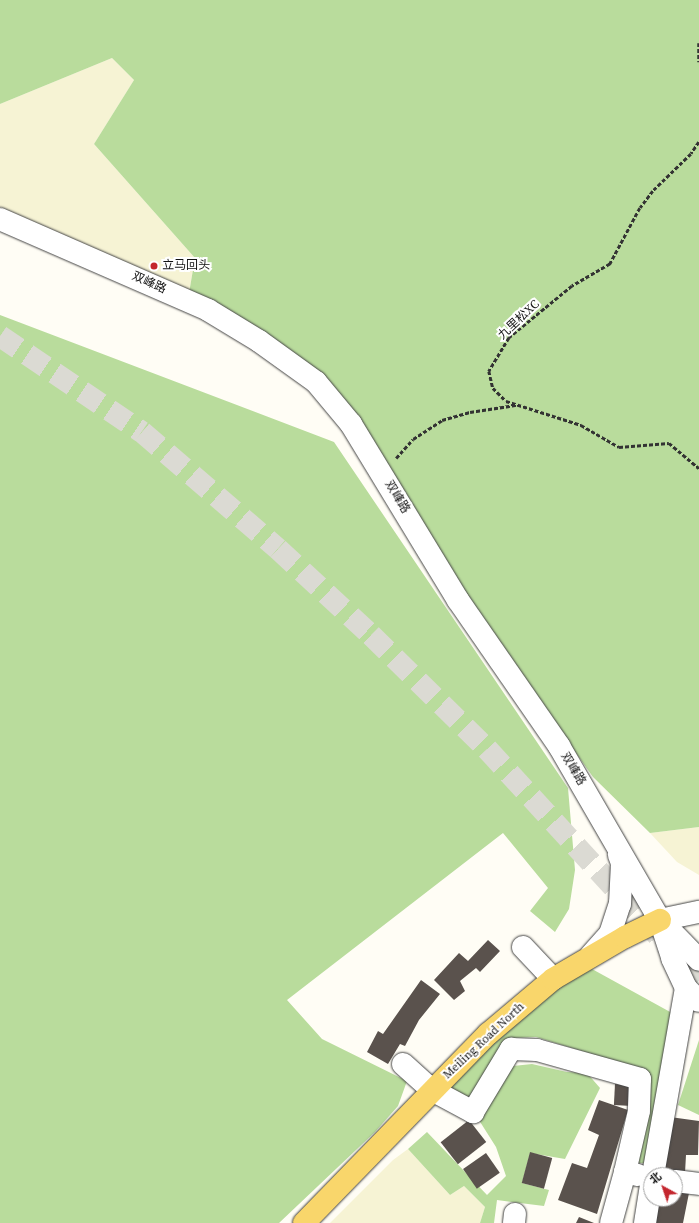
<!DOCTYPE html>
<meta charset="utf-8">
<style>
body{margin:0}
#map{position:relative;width:699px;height:1223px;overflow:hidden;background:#fffdf5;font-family:"Source Serif 4","Noto Sans SC",serif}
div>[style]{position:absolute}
.farmland>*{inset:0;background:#f6f3d4}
.forest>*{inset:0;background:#b9dc9c}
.building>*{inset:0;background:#5a524d;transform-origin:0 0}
.major-tunnel>*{height:22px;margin-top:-11px;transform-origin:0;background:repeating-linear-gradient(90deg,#dbdad3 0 22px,transparent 0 33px)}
.path>*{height:2.5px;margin-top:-1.25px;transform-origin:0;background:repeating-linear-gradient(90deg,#333 0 4px,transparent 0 6px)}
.roads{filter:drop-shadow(0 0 1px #444) drop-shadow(0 0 1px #444)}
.minor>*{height:22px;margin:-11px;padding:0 11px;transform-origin:11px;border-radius:11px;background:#fff}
.major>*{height:22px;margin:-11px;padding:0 11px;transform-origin:11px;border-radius:11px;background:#f9d66b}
.dots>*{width:11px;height:11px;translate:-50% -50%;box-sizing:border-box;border:2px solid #fff;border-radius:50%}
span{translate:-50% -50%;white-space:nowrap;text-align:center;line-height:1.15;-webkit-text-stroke:4px #fff;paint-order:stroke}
.poi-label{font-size:12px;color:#111}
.left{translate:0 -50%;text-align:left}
.street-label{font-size:12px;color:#111}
.north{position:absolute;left:643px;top:1167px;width:40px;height:40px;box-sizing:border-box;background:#fff;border:1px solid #a0a0a0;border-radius:50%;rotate:320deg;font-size:11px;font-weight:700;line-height:16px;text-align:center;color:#111}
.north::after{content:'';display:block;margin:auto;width:14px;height:18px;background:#c4262e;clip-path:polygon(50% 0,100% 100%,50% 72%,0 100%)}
</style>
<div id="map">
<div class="farmland">
<i style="clip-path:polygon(112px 58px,134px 80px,94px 144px,195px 258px,188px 299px,0 217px,0 104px)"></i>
<i style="clip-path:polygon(699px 827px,699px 875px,677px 862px,650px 833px)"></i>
<i style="clip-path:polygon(408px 1149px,450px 1195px,464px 1186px,485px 1207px,480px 1223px,330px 1223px,393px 1160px)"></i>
</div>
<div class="forest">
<i style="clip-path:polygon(0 0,699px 0,699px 827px,650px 833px,593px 777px,472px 607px,366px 434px,252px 337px,188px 299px,195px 258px,94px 144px,134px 80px,112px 58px,0 104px)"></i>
<i style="clip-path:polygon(0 315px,334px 442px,568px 788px,575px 870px,569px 909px,555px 932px,530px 911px,548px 888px,503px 833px,287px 1000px,322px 1039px,407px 1081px,398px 1106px,375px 1132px,279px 1223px,0 1223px)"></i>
<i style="clip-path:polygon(592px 969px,672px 1013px,646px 1163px,637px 1163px,643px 1070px,536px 1037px,513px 1038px,469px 1100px,445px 1088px,556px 987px)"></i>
<i style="clip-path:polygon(699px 1040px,699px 1115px,678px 1105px)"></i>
<i style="clip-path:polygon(532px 1064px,567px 1072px,587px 1073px,600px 1088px,565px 1159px,530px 1153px,522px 1183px,549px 1190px,544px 1206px,497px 1200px,494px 1223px,480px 1223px,485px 1207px,464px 1186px,450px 1195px,408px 1149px,427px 1132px,487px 1195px,506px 1176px,496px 1147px,477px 1117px,513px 1066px)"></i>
</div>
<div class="building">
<i style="clip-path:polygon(488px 940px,500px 951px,480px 972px,476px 968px,460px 981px,465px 991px,454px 1000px,434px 980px,459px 953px,468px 961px)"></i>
<i style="clip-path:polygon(421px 980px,440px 994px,419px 1020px,405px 1046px,400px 1044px,388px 1064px,367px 1052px,378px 1031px,383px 1034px)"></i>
<i style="left:615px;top:1084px;width:18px;height:21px;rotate:3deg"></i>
<i style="clip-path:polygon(599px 1100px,628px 1110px,597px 1214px,558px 1200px,572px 1163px,587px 1168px,599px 1135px,588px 1130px)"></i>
<i style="clip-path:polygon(670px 1117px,699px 1121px,698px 1155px,686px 1155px,685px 1173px,663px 1170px)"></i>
<i style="left:469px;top:1120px;width:28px;height:36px;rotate:52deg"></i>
<i style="left:530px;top:1152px;width:23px;height:32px;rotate:15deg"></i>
<i style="left:486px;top:1153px;width:24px;height:28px;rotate:55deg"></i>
<i style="clip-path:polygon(675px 1190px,689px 1193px,683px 1223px,654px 1223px,658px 1199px,675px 1199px)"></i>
<i style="clip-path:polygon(579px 1217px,594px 1223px,576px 1223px)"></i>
</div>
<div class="major-tunnel">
<i style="left:0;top:336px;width:171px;rotate:34.1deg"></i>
<i style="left:142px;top:432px;width:179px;rotate:40.7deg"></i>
<i style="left:278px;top:549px;width:127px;rotate:42.8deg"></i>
<i style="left:371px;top:635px;width:163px;rotate:44.5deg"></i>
<i style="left:487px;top:749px;width:314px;rotate:47.5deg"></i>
</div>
<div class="path">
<i style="left:699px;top:43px;width:19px;rotate:90deg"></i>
<i style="left:699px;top:142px;width:14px;rotate:124deg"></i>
<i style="left:691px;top:154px;width:53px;rotate:135.8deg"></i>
<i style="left:653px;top:191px;width:21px;rotate:127deg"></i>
<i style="left:640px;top:208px;width:64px;rotate:118.2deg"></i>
<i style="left:610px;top:264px;width:44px;rotate:149.9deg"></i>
<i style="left:572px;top:286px;width:82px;rotate:140.5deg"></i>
<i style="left:509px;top:338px;width:39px;rotate:121deg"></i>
<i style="left:489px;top:371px;width:17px;rotate:77deg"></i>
<i style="left:493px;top:388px;width:18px;rotate:45deg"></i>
<i style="left:506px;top:401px;width:79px;rotate:17.7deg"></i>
<i style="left:581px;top:425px;width:44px;rotate:30.1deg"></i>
<i style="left:619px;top:447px;width:50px;rotate:-4.6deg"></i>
<i style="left:669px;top:443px;width:39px;rotate:40deg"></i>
<i style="left:396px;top:458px;width:25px;rotate:-48deg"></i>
<i style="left:413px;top:439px;width:35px;rotate:-33deg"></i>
<i style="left:442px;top:420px;width:29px;rotate:-16deg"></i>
<i style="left:470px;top:412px;width:47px;rotate:-8.7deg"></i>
</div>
<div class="roads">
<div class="minor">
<i style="left:0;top:219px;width:227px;rotate:23.6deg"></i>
<i style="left:208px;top:310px;width:60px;rotate:31.3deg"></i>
<i style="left:259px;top:341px;width:70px;rotate:35.7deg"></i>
<i style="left:316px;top:382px;width:55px;rotate:50.2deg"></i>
<i style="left:351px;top:424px;width:206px;rotate:58.7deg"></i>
<i style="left:458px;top:600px;width:178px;rotate:55.3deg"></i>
<i style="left:559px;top:746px;width:201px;rotate:59.9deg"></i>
<i style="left:660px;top:920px;width:40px;rotate:72deg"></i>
<i style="left:672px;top:958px;width:33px;rotate:65deg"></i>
<i style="left:686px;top:988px;width:18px;rotate:45deg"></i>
<i style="left:660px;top:920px;width:40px;rotate:-12deg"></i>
<i style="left:661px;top:921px;width:54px;rotate:45.7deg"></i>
<i style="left:523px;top:947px;width:44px;rotate:46.8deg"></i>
<i style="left:591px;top:955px;width:28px;rotate:-48deg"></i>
<i style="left:610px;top:934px;width:32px;rotate:-72deg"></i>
<i style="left:620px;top:904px;width:41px;rotate:-87.2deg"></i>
<i style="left:622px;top:863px;width:9px;rotate:-111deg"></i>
<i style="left:403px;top:1064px;width:39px;rotate:42deg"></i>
<i style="left:432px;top:1090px;width:47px;rotate:28.2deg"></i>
<i style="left:473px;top:1112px;width:74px;rotate:-58.9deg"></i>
<i style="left:511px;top:1049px;width:26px;rotate:2deg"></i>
<i style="left:537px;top:1050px;width:107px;rotate:15.7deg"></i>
<i style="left:640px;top:1079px;width:32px;rotate:92deg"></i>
<i style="left:639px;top:1111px;width:63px;rotate:102.9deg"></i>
<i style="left:653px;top:1175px;width:190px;rotate:-80deg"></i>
<i style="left:675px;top:1181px;width:24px;rotate:7deg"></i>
<i style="left:514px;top:1223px;width:9px;rotate:-84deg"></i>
<i style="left:611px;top:1223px;width:53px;rotate:-74.6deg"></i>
<i style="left:625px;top:1172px;width:13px;rotate:13deg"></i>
<i style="left:645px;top:1223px;width:36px;rotate:-81deg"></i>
</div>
<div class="major">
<i style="left:304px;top:1223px;width:264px;rotate:-45.8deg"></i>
<i style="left:488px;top:1034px;width:85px;rotate:-40.2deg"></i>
<i style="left:553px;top:979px;width:83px;rotate:-30.3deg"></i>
<i style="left:625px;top:937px;width:39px;rotate:-26deg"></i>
</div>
</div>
<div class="dots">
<i style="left:154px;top:266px;background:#c4262e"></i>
</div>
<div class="poi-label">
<span class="left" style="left:162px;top:266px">立马回头</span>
</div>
<div class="street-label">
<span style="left:149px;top:283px;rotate:24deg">双峰路</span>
<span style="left:519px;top:320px;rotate:-43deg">九里松XC</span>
<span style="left:397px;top:497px;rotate:59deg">双峰路</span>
<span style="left:573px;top:769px;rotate:59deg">双峰路</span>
<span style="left:484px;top:1041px;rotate:-43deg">Meiling Road North</span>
</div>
<div class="north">北</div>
</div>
